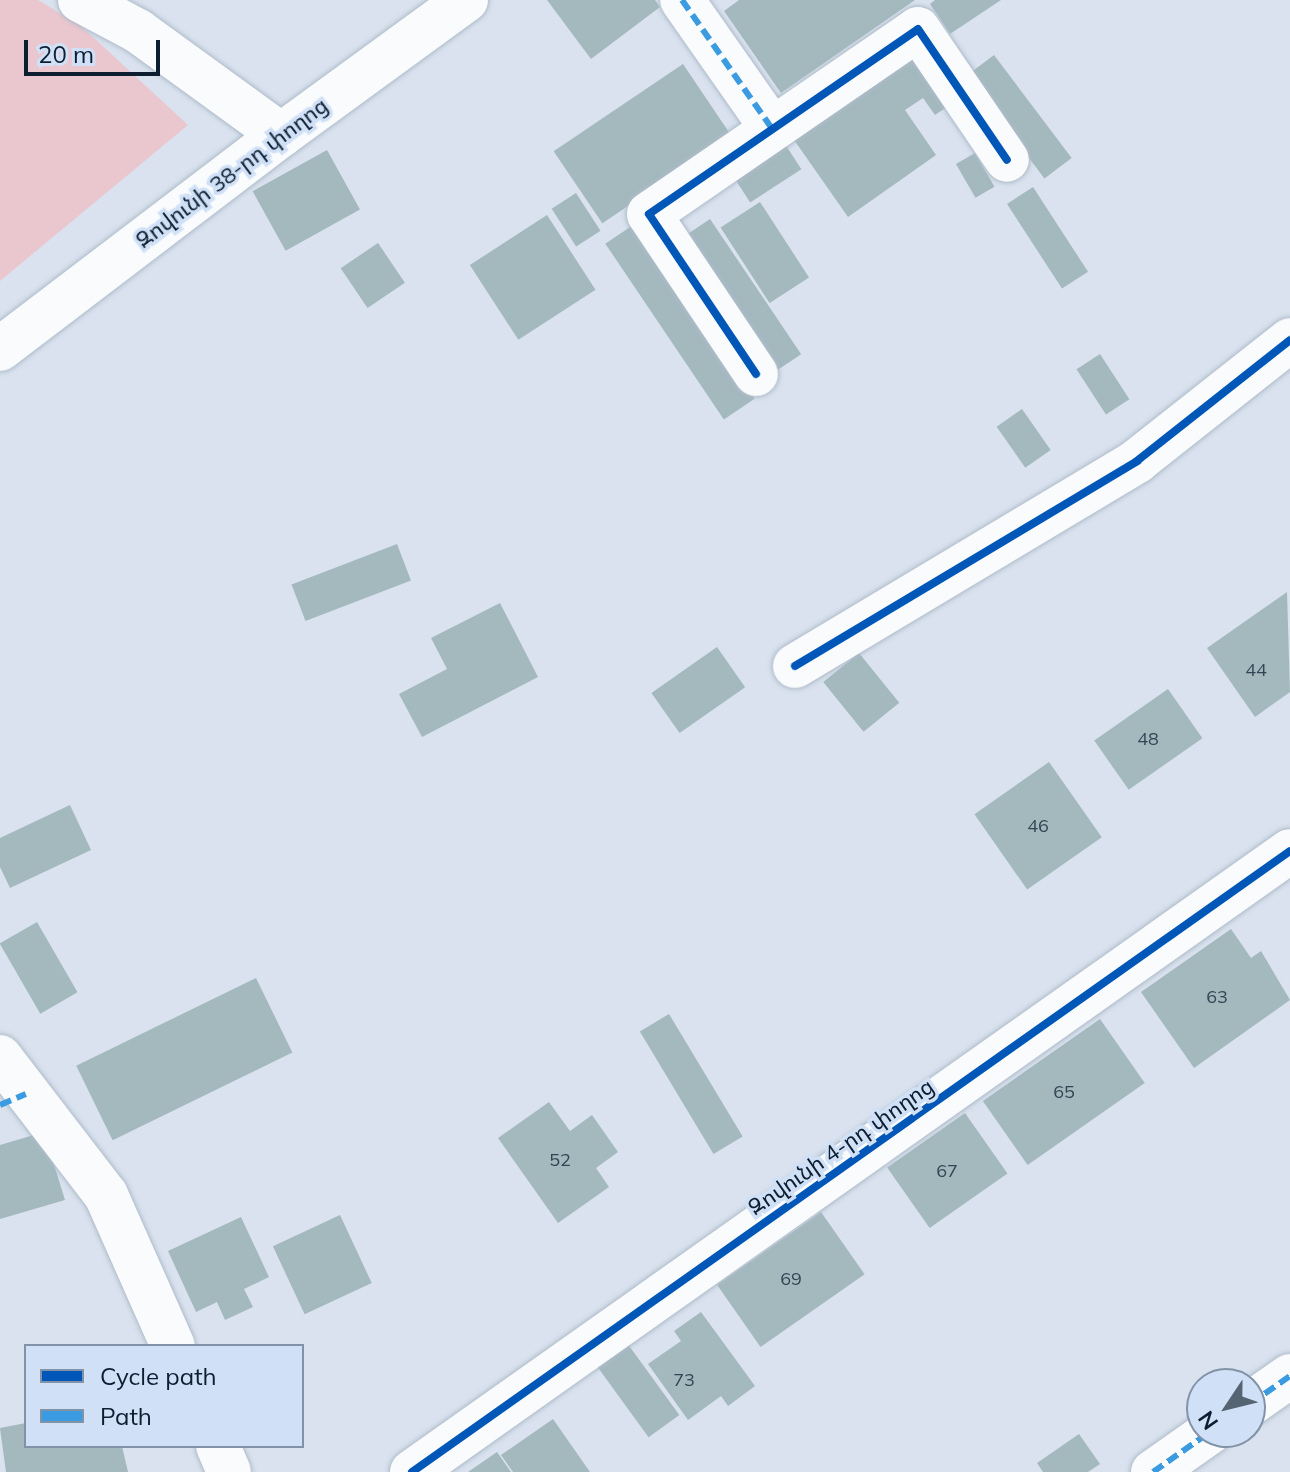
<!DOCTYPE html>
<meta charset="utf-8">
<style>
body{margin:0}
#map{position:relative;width:1290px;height:1472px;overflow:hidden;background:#d9e2ee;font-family:Mulish,"Noto Sans Armenian",sans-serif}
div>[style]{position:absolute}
.green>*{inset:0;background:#eac7cf}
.building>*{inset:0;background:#a3b9be;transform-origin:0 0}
.roads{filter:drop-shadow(0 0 2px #afbbca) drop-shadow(0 0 2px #afbbca)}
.street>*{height:44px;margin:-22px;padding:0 22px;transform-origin:22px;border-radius:22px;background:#f9fbfc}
.secondary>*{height:44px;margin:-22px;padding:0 22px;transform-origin:22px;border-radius:22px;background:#f9fbfc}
.quiet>*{height:6px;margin-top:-3px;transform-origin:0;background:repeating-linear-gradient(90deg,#3a9be1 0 12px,transparent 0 18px)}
.cycleway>*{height:8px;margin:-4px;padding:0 4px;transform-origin:4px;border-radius:4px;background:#0057b8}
span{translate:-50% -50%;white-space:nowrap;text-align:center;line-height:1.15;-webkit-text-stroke:7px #d0e1f7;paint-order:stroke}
.number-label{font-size:18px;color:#334554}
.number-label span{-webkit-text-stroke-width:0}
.street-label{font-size:22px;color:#0e1e31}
.legend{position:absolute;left:24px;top:1344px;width:280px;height:104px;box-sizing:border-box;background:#d0e1f7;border:2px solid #8293a8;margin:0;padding:10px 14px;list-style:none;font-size:24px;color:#0e1e31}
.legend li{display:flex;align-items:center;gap:16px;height:40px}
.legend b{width:40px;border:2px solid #8293a8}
.north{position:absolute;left:1186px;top:1368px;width:80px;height:80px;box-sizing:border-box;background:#d0e1f7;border:2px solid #8293a8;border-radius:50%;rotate:235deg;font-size:22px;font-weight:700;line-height:32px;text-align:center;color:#0e1e31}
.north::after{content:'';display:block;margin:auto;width:28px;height:36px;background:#556373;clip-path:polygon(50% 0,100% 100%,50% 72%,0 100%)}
.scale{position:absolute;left:24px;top:40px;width:136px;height:36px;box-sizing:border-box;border:4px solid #0e1e31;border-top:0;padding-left:10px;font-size:24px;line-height:28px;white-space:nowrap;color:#0e1e31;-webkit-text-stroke:6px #d0e1f7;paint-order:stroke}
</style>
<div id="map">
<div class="green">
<i style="clip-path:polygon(0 0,38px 0,81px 26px,188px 125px,0 281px)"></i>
</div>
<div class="building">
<i style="clip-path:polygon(547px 0,655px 0,660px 7px,591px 59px)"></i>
<i style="clip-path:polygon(739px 0,915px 0,781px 93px,724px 11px)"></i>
<i style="clip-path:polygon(935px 0,1001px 0,950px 34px,930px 4px)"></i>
<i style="clip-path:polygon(919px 48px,957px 100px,935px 115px,923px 98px,905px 110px,936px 155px,848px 217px,792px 137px)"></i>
<i style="left:994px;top:55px;width:129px;height:34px;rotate:53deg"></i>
<i style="left:683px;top:64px;width:87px;height:156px;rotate:56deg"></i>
<i style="left:785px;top:144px;width:30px;height:61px;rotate:57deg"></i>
<i style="left:327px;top:150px;width:68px;height:85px;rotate:61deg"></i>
<i style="left:975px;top:153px;width:39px;height:22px;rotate:60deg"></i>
<i style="left:1033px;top:187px;width:101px;height:31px;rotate:57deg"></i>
<i style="left:576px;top:193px;width:45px;height:29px;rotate:57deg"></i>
<i style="left:760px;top:202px;width:90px;height:47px;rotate:57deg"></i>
<i style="left:547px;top:215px;width:89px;height:92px;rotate:57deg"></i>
<i style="left:710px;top:219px;width:163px;height:37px;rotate:56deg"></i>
<i style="left:636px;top:223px;width:212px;height:37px;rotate:56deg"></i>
<i style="left:378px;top:243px;width:48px;height:45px;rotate:56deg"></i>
<i style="left:1100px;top:354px;width:54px;height:28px;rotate:57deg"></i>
<i style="left:1022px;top:409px;width:50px;height:31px;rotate:55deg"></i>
<i style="left:397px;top:544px;width:39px;height:113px;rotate:69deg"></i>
<i style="clip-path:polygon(1287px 592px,1290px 692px,1255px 717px,1207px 648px)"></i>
<i style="clip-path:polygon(500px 603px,538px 677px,422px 737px,399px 694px,447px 669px,431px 638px)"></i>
<i style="left:717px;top:647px;width:49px;height:80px;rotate:55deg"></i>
<i style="left:859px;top:653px;width:64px;height:46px;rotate:51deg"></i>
<i style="left:1168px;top:689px;width:60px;height:90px;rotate:55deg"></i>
<i style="left:1049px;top:762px;width:92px;height:91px;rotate:55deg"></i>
<i style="clip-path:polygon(70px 805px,91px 850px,10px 888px,0 867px,0 838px)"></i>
<i style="left:37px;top:922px;width:81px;height:43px;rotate:60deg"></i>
<i style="clip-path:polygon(1231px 929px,1251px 958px,1261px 951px,1290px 1000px,1194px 1068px,1141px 992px)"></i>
<i style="left:256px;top:978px;width:83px;height:200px;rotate:64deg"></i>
<i style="left:669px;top:1014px;width:143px;height:34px;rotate:59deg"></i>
<i style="left:1100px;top:1019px;width:78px;height:143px;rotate:55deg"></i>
<i style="clip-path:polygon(549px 1102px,570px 1131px,592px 1115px,618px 1152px,596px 1168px,609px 1187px,558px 1223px,498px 1138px)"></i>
<i style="left:965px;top:1113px;width:74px;height:95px;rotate:55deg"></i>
<i style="clip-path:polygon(44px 1132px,65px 1200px,0 1219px,0 1145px)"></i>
<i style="left:821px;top:1212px;width:76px;height:127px;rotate:55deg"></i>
<i style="left:340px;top:1215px;width:75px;height:74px;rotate:65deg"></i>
<i style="clip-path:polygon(241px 1217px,269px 1277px,244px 1289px,253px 1307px,225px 1320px,217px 1302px,196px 1312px,168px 1251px)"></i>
<i style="clip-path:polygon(701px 1312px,755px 1386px,728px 1406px,721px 1396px,688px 1420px,648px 1364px,681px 1341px,674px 1331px)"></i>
<i style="left:627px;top:1343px;width:89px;height:38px;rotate:54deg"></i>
<i style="clip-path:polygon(553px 1419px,590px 1472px,513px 1472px,501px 1455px)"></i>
<i style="clip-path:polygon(26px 1423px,26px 1446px,122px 1446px,128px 1472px,6px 1472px,0 1428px)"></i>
<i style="clip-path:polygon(1079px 1434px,1100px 1464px,1088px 1472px,1043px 1472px,1037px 1463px)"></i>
<i style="clip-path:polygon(497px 1452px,511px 1472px,468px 1472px)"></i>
</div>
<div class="roads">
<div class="street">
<i style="left:682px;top:0;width:155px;rotate:55deg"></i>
<i style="left:0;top:349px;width:353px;rotate:-37.3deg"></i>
<i style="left:756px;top:374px;width:192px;rotate:-123.8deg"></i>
<i style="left:649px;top:214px;width:326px;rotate:-34.5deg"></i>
<i style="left:918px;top:29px;width:158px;rotate:55.8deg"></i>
<i style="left:795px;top:666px;width:399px;rotate:-30.9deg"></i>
<i style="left:1137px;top:461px;width:195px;rotate:-38.3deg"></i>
<i style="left:0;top:1057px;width:174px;rotate:52.5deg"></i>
<i style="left:106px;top:1195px;width:165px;rotate:66.1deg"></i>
<i style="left:1250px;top:1404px;width:49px;rotate:-35deg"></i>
<i style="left:218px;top:1446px;width:28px;rotate:67deg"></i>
<i style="left:1153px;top:1472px;width:70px;rotate:-35.1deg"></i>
</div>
<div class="secondary">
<i style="left:80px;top:0;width:66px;rotate:28.1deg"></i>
<i style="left:138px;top:31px;width:177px;rotate:36deg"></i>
<i style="left:281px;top:135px;width:229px;rotate:-36.1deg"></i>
<i style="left:412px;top:1472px;width:1075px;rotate:-35.27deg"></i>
</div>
</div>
<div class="quiet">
<i style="left:682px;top:0;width:155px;rotate:55deg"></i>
<i style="left:0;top:1105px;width:28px;rotate:-23deg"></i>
<i style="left:1250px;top:1404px;width:49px;rotate:-35deg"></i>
<i style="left:1153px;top:1472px;width:70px;rotate:-35.1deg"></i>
</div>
<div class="cycleway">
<i style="left:756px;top:374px;width:192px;rotate:-123.8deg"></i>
<i style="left:649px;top:214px;width:326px;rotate:-34.5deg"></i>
<i style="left:918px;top:29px;width:158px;rotate:55.8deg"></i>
<i style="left:795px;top:666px;width:399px;rotate:-30.9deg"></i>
<i style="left:1137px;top:461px;width:195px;rotate:-38.3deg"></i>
<i style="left:412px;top:1472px;width:1075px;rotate:-35.27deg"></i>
</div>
<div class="number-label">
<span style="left:1256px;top:670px">44</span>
<span style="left:1148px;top:739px">48</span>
<span style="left:1038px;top:826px">46</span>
<span style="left:1217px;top:997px">63</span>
<span style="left:1064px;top:1092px">65</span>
<span style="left:560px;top:1160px">52</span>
<span style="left:947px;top:1171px">67</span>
<span style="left:791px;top:1279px">69</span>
<span style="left:684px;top:1380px">73</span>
</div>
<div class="street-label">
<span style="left:232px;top:173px;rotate:-37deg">Զովունի 38-րդ փողոց</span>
<span style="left:841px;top:1147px;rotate:-35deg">Զովունի 4-րդ փողոց</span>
</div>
<ul class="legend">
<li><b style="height:10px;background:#0057b8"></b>Cycle path</li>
<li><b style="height:10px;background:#3a9be1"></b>Path</li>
</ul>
<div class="north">N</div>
<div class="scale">20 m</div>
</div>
